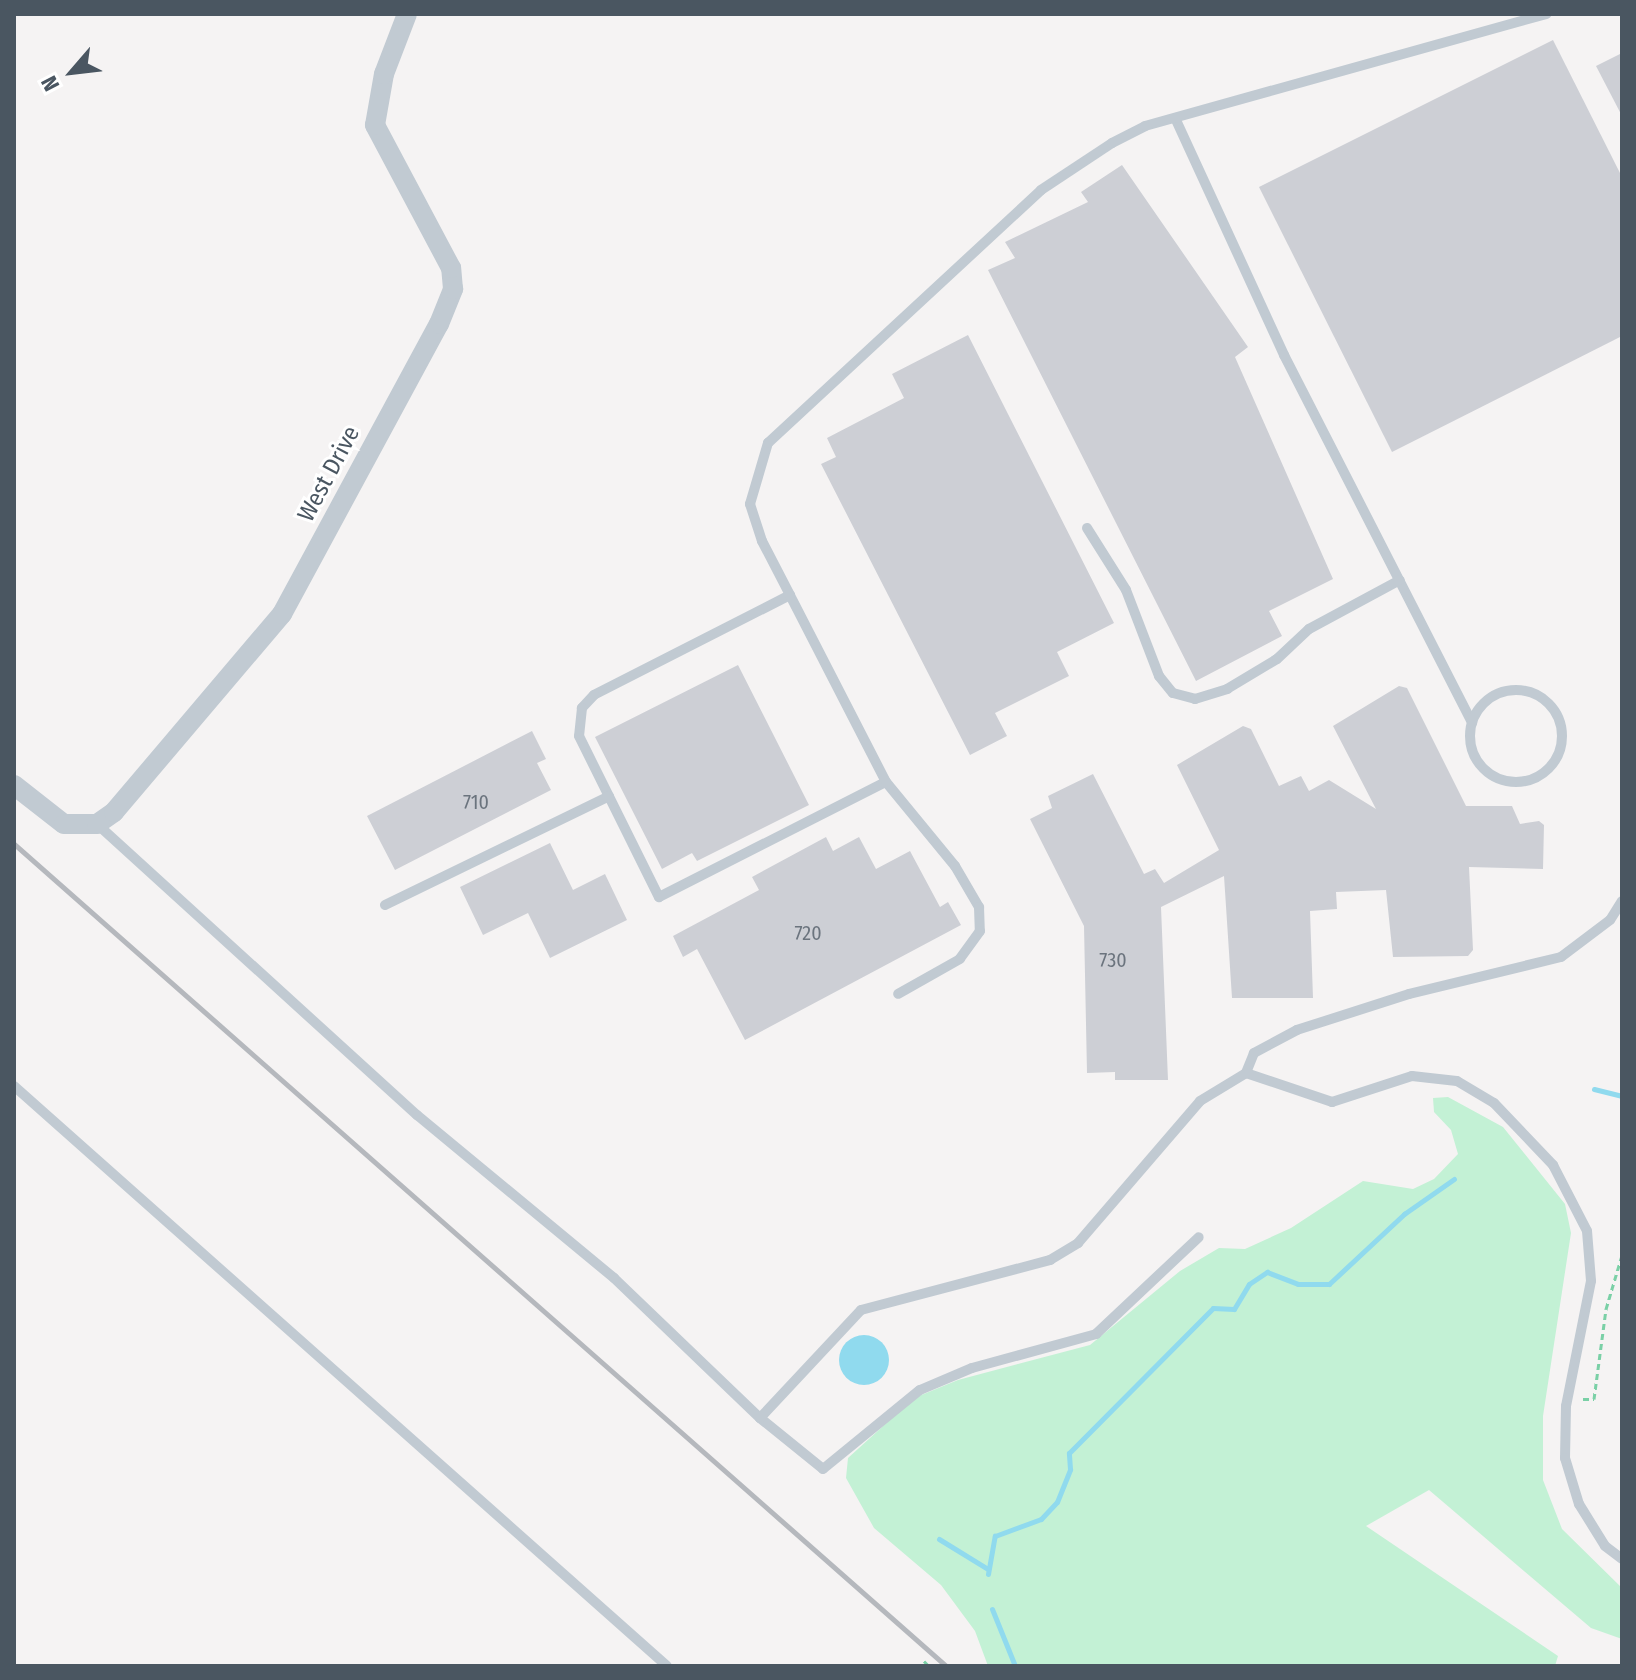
<!DOCTYPE html>
<style>
body{margin:0}
#map{position:relative;width:1636px;height:1680px;overflow:hidden;background:#f5f3f3;font-family:"Fira Sans Condensed",sans-serif}
div>[style]{position:absolute}
.green>*{inset:0;background:#c3f1d5}
.water>*{inset:0;background:#90daee}
.round{border-radius:50%}
.stream>*{height:5px;margin:-2.5px;padding:0 2.5px;transform-origin:2.5px;border-radius:2.5px;background:#90daee}
.building>*{inset:0;background:#cdcfd5}
.path>*{height:3px;margin-top:-1.5px;transform-origin:0;background:repeating-linear-gradient(90deg,#7ad0a6 0 6px,transparent 0 10px)}
.service>*{height:10px;margin:-5px;padding:0 5px;transform-origin:5px;border-radius:5px;background:#c1cad2}
.service>.ring{margin:-5px;padding:0;box-sizing:content-box;background:none;border:10px solid #c1cad2;border-radius:50%}
.minor>*{height:20px;margin:-10px;padding:0 10px;transform-origin:10px;border-radius:10px;background:#c1cad2}
.rail>*{height:5px;margin:-2.5px;padding:0 2.5px;transform-origin:2.5px;border-radius:2.5px;background:#b5b8bd}
span{translate:-50% -50%;white-space:nowrap;text-align:center;line-height:1.15;-webkit-text-stroke:6px #fff;paint-order:stroke}
.number-label{font-size:20px;color:#6b747e}
.number-label span{-webkit-text-stroke-width:0}
.street-label{font-size:24px;color:#4a5661}
.frame{position:absolute;inset:0;border:16px solid #4a5661;pointer-events:none}
.north{position:absolute;left:32px;top:32px;width:80px;height:80px;-webkit-text-stroke:6px #fff;paint-order:stroke;rotate:242deg;font-size:22px;font-weight:700;line-height:32px;text-align:center;color:#4a5661}
.north::after{content:'';display:block;margin:auto;width:28px;height:36px;background:#4a5661;clip-path:polygon(50% 0,100% 100%,50% 72%,0 100%)}
</style>
<div id="map">
<div class="green">
<i style="clip-path:polygon(1448px 1097px,1503px 1127px,1565px 1204px,1571px 1233px,1543px 1416px,1543px 1480px,1562px 1529px,1622px 1588px,1622px 1639px,1591px 1628px,1429px 1490px,1366px 1526px,1558px 1656px,1555px 1666px,988px 1666px,975px 1631px,941px 1585px,874px 1528px,846px 1478px,848px 1458px,914px 1398px,958px 1380px,1090px 1345px,1180px 1271px,1219px 1248px,1245px 1249px,1291px 1228px,1363px 1181px,1413px 1189px,1434px 1179px,1458px 1154px,1451px 1130px,1434px 1112px,1433px 1098px)"></i>
</div>
<div class="water">
<i class="round" style="left:839px;top:1335px;width:50px;height:50px"></i>
</div>
<div class="stream">
<i style="left:1594px;top:1089px;width:29px;rotate:14deg"></i>
<i style="left:939px;top:1539px;width:57px;rotate:31.5deg"></i>
<i style="left:988px;top:1574px;width:39px;rotate:-80deg"></i>
<i style="left:995px;top:1536px;width:49px;rotate:-20.3deg"></i>
<i style="left:1041px;top:1519px;width:23px;rotate:-47deg"></i>
<i style="left:1057px;top:1502px;width:35px;rotate:-68deg"></i>
<i style="left:1070px;top:1469px;width:16px;rotate:-94deg"></i>
<i style="left:1069px;top:1453px;width:204px;rotate:-45.2deg"></i>
<i style="left:1213px;top:1308px;width:21px;rotate:3deg"></i>
<i style="left:1234px;top:1309px;width:29px;rotate:-59deg"></i>
<i style="left:1249px;top:1284px;width:22px;rotate:-34deg"></i>
<i style="left:1267px;top:1272px;width:33px;rotate:21deg"></i>
<i style="left:1298px;top:1284px;width:31px"></i>
<i style="left:1329px;top:1284px;width:103px;rotate:-43deg"></i>
<i style="left:1404px;top:1214px;width:61px;rotate:-35deg"></i>
<i style="left:992px;top:1609px;width:61px;rotate:68deg"></i>
</div>
<div class="building">
<i style="clip-path:polygon(1553px 40px,1622px 177px,1622px 336px,1392px 452px,1259px 187px)"></i>
<i style="clip-path:polygon(1622px 53px,1622px 116px,1596px 66px)"></i>
<i style="clip-path:polygon(1122px 165px,1248px 347px,1235px 357px,1333px 579px,1269px 611px,1282px 636px,1196px 681px,988px 270px,1015px 258px,1005px 242px,1088px 202px,1081px 192px)"></i>
<i style="clip-path:polygon(968px 335px,1114px 623px,1057px 652px,1069px 676px,995px 713px,1007px 736px,970px 755px,821px 464px,836px 457px,827px 438px,904px 398px,892px 374px)"></i>
<i style="clip-path:polygon(738px 665px,809px 805px,697px 861px,692px 853px,662px 869px,595px 737px)"></i>
<i style="clip-path:polygon(1399px 686px,1407px 688px,1466px 806px,1512px 806px,1520px 824px,1539px 821px,1544px 825px,1543px 869px,1469px 867px,1473px 950px,1468px 956px,1393px 957px,1386px 890px,1336px 892px,1337px 909px,1310px 911px,1313px 998px,1232px 998px,1224px 876px,1161px 907px,1168px 1080px,1115px 1080px,1115px 1072px,1087px 1073px,1084px 926px,1030px 819px,1052px 808px,1048px 796px,1093px 774px,1144px 874px,1155px 869px,1164px 883px,1219px 850px,1177px 765px,1243px 726px,1251px 729px,1279px 786px,1301px 776px,1309px 791px,1329px 780px,1376px 809px,1333px 726px)"></i>
<i style="clip-path:polygon(532px 731px,546px 759px,537px 763px,551px 790px,395px 870px,367px 816px)"></i>
<i style="clip-path:polygon(826px 837px,833px 851px,859px 837px,876px 869px,910px 851px,940px 907px,948px 902px,961px 925px,745px 1040px,697px 949px,683px 957px,673px 936px,759px 890px,752px 877px)"></i>
<i style="clip-path:polygon(550px 843px,573px 890px,605px 874px,627px 920px,550px 958px,528px 913px,483px 935px,460px 887px)"></i>
</div>
<div class="path">
<i style="left:1583px;top:1399px;width:11px"></i>
<i style="left:1594px;top:1399px;width:91px;rotate:-82.4deg"></i>
<i style="left:1606px;top:1309px;width:56px;rotate:-73.5deg"></i>
<i style="left:924px;top:1661px;width:7px;rotate:45deg"></i>
</div>
<div class="service">
<i style="left:1176px;top:120px;width:259px;rotate:65.3deg"></i>
<i style="left:1284px;top:355px;width:413px;rotate:62.9deg"></i>
<i style="left:1087px;top:528px;width:73px;rotate:57.8deg"></i>
<i style="left:1126px;top:590px;width:92px;rotate:69deg"></i>
<i style="left:1159px;top:676px;width:22px;rotate:51deg"></i>
<i style="left:1173px;top:693px;width:23px;rotate:15deg"></i>
<i style="left:1195px;top:699px;width:34px;rotate:-17deg"></i>
<i style="left:1227px;top:689px;width:58px;rotate:-31deg"></i>
<i style="left:1277px;top:659px;width:44px;rotate:-43.2deg"></i>
<i style="left:1309px;top:629px;width:103px;rotate:-28.3deg"></i>
<i style="left:790px;top:595px;width:220px;rotate:153deg"></i>
<i style="left:594px;top:695px;width:18px;rotate:133deg"></i>
<i style="left:582px;top:708px;width:28px;rotate:96deg"></i>
<i style="left:579px;top:736px;width:180px;rotate:63.6deg"></i>
<i style="left:659px;top:897px;width:254px;rotate:-26.9deg"></i>
<i style="left:886px;top:782px;width:210px;rotate:-117.2deg"></i>
<i style="left:790px;top:595px;width:61px;rotate:-117.4deg"></i>
<i style="left:762px;top:541px;width:39px;rotate:-108deg"></i>
<i style="left:750px;top:504px;width:64px;rotate:-73.6deg"></i>
<i style="left:768px;top:443px;width:372px;rotate:-42.8deg"></i>
<i style="left:1041px;top:190px;width:85px;rotate:-33.5deg"></i>
<i style="left:1112px;top:143px;width:37px;rotate:-27deg"></i>
<i style="left:1145px;top:126px;width:417px;rotate:-15.6deg"></i>
<i class="ring" style="left:1470px;top:690px;width:82px;height:82px"></i>
<i style="left:886px;top:782px;width:109px;rotate:50.6deg"></i>
<i style="left:955px;top:866px;width:48px;rotate:59.7deg"></i>
<i style="left:979px;top:907px;width:24px;rotate:88deg"></i>
<i style="left:980px;top:931px;width:34px;rotate:126deg"></i>
<i style="left:960px;top:959px;width:71px;rotate:150.6deg"></i>
<i style="left:97px;top:824px;width:433px;rotate:42.3deg"></i>
<i style="left:417px;top:1115px;width:256px;rotate:39.6deg"></i>
<i style="left:614px;top:1278px;width:202px;rotate:43.8deg"></i>
<i style="left:760px;top:1418px;width:81px;rotate:39deg"></i>
<i style="left:823px;top:1469px;width:125px;rotate:-39.2deg"></i>
<i style="left:920px;top:1390px;width:56px;rotate:-22.9deg"></i>
<i style="left:972px;top:1368px;width:129px;rotate:-15.3deg"></i>
<i style="left:1096px;top:1334px;width:141px;rotate:-43.3deg"></i>
<i style="left:1622px;top:901px;width:22px;rotate:122deg"></i>
<i style="left:1610px;top:920px;width:61px;rotate:142.9deg"></i>
<i style="left:1561px;top:957px;width:156px;rotate:166.3deg"></i>
<i style="left:1409px;top:994px;width:118px;rotate:162.2deg"></i>
<i style="left:1297px;top:1030px;width:49px;rotate:151.9deg"></i>
<i style="left:1254px;top:1053px;width:22px;rotate:112deg"></i>
<i style="left:1246px;top:1073px;width:91px;rotate:18.6deg"></i>
<i style="left:1332px;top:1102px;width:84px;rotate:-18deg"></i>
<i style="left:1412px;top:1076px;width:45px;rotate:6.3deg"></i>
<i style="left:1457px;top:1081px;width:43px;rotate:30.7deg"></i>
<i style="left:1494px;top:1103px;width:86px;rotate:46.4deg"></i>
<i style="left:1553px;top:1165px;width:74px;rotate:62.7deg"></i>
<i style="left:1587px;top:1231px;width:50px;rotate:85.4deg"></i>
<i style="left:1591px;top:1281px;width:127px;rotate:101.3deg"></i>
<i style="left:1566px;top:1406px;width:52px;rotate:91.1deg"></i>
<i style="left:1565px;top:1458px;width:48px;rotate:73.1deg"></i>
<i style="left:1579px;top:1504px;width:49px;rotate:58.2deg"></i>
<i style="left:1605px;top:1546px;width:21px;rotate:37deg"></i>
<i style="left:385px;top:905px;width:249px;rotate:-25.9deg"></i>
<i style="left:14px;top:1086px;width:873px;rotate:41.61deg"></i>
<i style="left:760px;top:1418px;width:148px;rotate:-46.9deg"></i>
<i style="left:861px;top:1310px;width:196px;rotate:-14.8deg"></i>
<i style="left:1050px;top:1260px;width:33px;rotate:-31deg"></i>
<i style="left:1078px;top:1243px;width:187px;rotate:-49.3deg"></i>
<i style="left:1200px;top:1101px;width:54px;rotate:-31.3deg"></i>
</div>
<div class="minor">
<i style="left:14px;top:785px;width:63px;rotate:38deg"></i>
<i style="left:64px;top:824px;width:33px"></i>
<i style="left:97px;top:824px;width:21px;rotate:-35deg"></i>
<i style="left:114px;top:812px;width:260px;rotate:-49.7deg"></i>
<i style="left:282px;top:614px;width:330px;rotate:-61.6deg"></i>
<i style="left:439px;top:324px;width:38px;rotate:-68deg"></i>
<i style="left:453px;top:289px;width:21px;rotate:-95deg"></i>
<i style="left:451px;top:268px;width:162px;rotate:-118deg"></i>
<i style="left:375px;top:125px;width:52px;rotate:-80deg"></i>
<i style="left:384px;top:74px;width:64px;rotate:-69deg"></i>
</div>
<div class="rail">
<i style="left:14px;top:844px;width:1243px;rotate:41.41deg"></i>
</div>
<div class="number-label">
<span style="left:476px;top:802px">710</span>
<span style="left:808px;top:933px">720</span>
<span style="left:1113px;top:960px">730</span>
</div>
<div class="street-label">
<span style="left:329px;top:474px;rotate:-62deg">West Drive</span>
</div>
<div class="frame"></div>
<div class="north">N</div>
</div>
